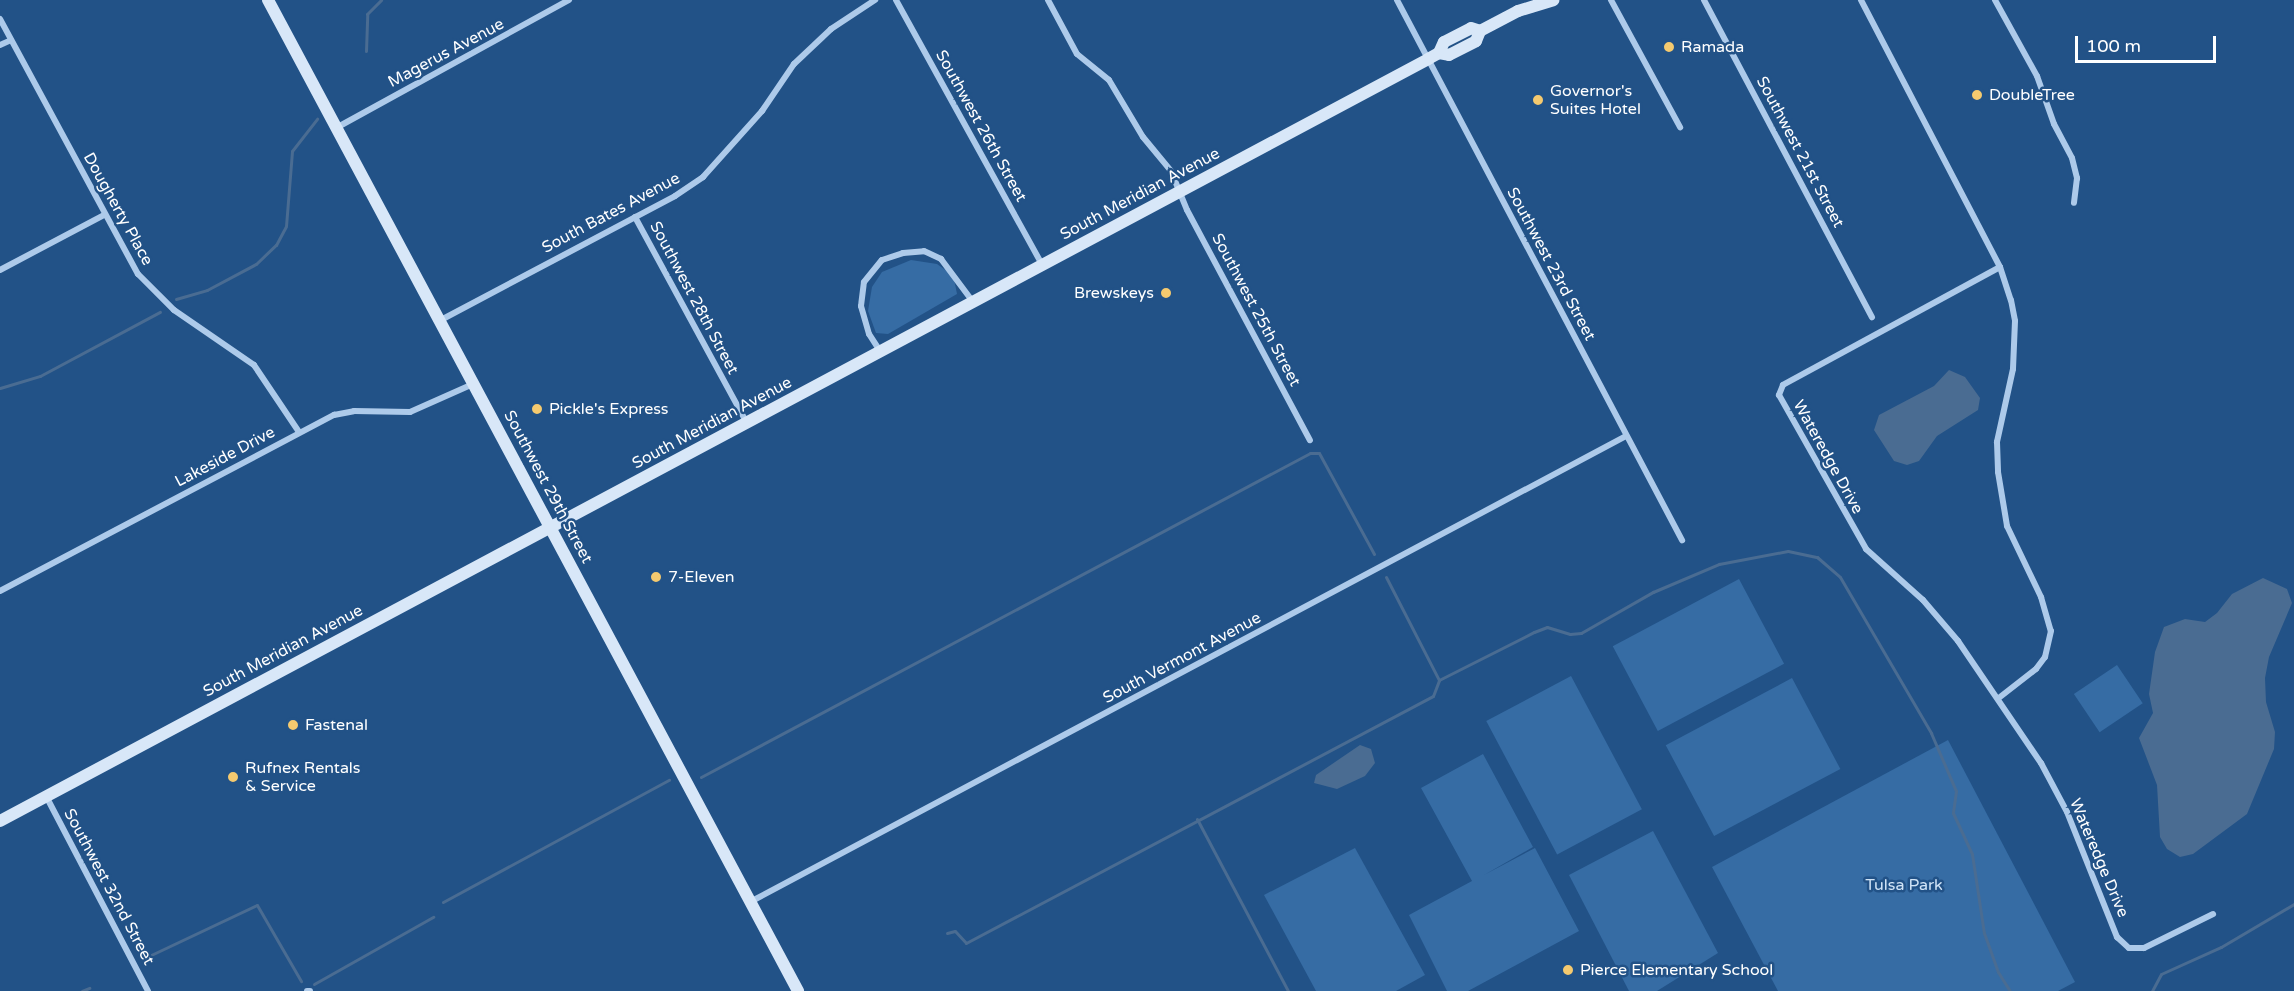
<!DOCTYPE html>
<style>
body{margin:0}
#map{position:relative;width:2294px;height:991px;overflow:hidden;background:#225287;font-family:"Varela Round",sans-serif}
div>[style]{position:absolute}
.green>*{inset:0;background:#366ca4;transform-origin:0 0}
.water>*{inset:0;background:#4a6c92}
.stream>*{height:3px;margin:-1.5px;padding:0 1.5px;transform-origin:1.5px;border-radius:1.5px;background:#4a6c92}
.street>*{height:6px;margin:-3px;padding:0 3px;transform-origin:3px;border-radius:3px;background:#adcaea}
.secondary>*{height:12px;margin:-6px;padding:0 6px;transform-origin:6px;border-radius:6px;background:#d8e7f8}
.dots>*{width:16px;height:16px;translate:-50% -50%;box-sizing:border-box;border:3px solid #225287;border-radius:50%}
span{translate:-50% -50%;white-space:nowrap;text-align:center;line-height:1.15;-webkit-text-stroke:5px #225287;paint-order:stroke}
.poi-label{font-size:16px;color:#fff}
.left{translate:0 -50%;text-align:left}
.right{translate:-100% -50%;text-align:right}
.street-label{font-size:16px;color:#fff}
.park-label{font-size:16px;color:#d1e4f7}
.scale{position:absolute;left:2075px;top:36px;width:141px;height:27px;box-sizing:border-box;border:3px solid #fff;border-top:0;padding-left:8px;font-size:18px;line-height:21px;white-space:nowrap;color:#fff;-webkit-text-stroke:4px #225287;paint-order:stroke}
</style>
<div id="map">
<div class="green">
<i style="clip-path:polygon(911px 260px,937px 264px,947px 271px,954px 279px,957px 294px,888px 334px,876px 333px,868px 311px,872px 287px,882px 272px)"></i>
<i style="left:1739px;top:579px;width:96px;height:143px;rotate:62deg"></i>
<i style="left:2117px;top:665px;width:46px;height:52px;rotate:56deg"></i>
<i style="left:1571px;top:676px;width:151px;height:96px;rotate:62deg"></i>
<i style="left:1792px;top:678px;width:103px;height:143px;rotate:62deg"></i>
<i style="clip-path:polygon(1948px 740px,2075px 982px,2058px 991px,1778px 991px,1712px 867px)"></i>
<i style="clip-path:polygon(1483px 754px,1533px 847px,1484px 875px,1535px 848px,1579px 931px,1468px 991px,1447px 991px,1409px 915px,1472px 881px,1421px 788px)"></i>
<i style="clip-path:polygon(1653px 831px,1718px 953px,1657px 991px,1629px 991px,1569px 875px)"></i>
<i style="clip-path:polygon(1355px 848px,1425px 975px,1396px 991px,1316px 991px,1264px 895px)"></i>
</div>
<div class="water">
<i style="clip-path:polygon(1949px 370px,1965px 377px,1980px 398px,1978px 410px,1937px 436px,1919px 461px,1907px 465px,1894px 461px,1874px 430px,1879px 415px,1934px 386px)"></i>
<i style="clip-path:polygon(2263px 578px,2287px 589px,2292px 603px,2269px 657px,2265px 678px,2266px 702px,2275px 732px,2274px 749px,2247px 814px,2193px 854px,2180px 857px,2167px 849px,2160px 837px,2157px 785px,2139px 738px,2153px 713px,2149px 694px,2155px 652px,2164px 627px,2185px 619px,2205px 622px,2217px 613px,2232px 594px)"></i>
<i style="clip-path:polygon(1360px 745px,1371px 749px,1375px 763px,1365px 776px,1337px 789px,1314px 783px,1316px 775px)"></i>
</div>
<div class="stream">
<i style="left:366px;top:51px;width:37px;rotate:-88deg"></i>
<i style="left:367px;top:14px;width:20px;rotate:-45deg"></i>
<i style="left:176px;top:299px;width:32px;rotate:-16deg"></i>
<i style="left:207px;top:290px;width:55px;rotate:-28deg"></i>
<i style="left:256px;top:264px;width:28px;rotate:-44deg"></i>
<i style="left:276px;top:245px;width:21px;rotate:-62deg"></i>
<i style="left:286px;top:226px;width:75px;rotate:-85.4deg"></i>
<i style="left:292px;top:151px;width:41px;rotate:-52deg"></i>
<i style="left:0;top:388px;width:42px;rotate:-16.7deg"></i>
<i style="left:40px;top:376px;width:136px;rotate:-28.1deg"></i>
<i style="left:1386px;top:577px;width:116px;rotate:62.8deg"></i>
<i style="left:701px;top:777px;width:690px;rotate:-28.01deg"></i>
<i style="left:1310px;top:453px;width:9px"></i>
<i style="left:1319px;top:453px;width:115px;rotate:61.4deg"></i>
<i style="left:1197px;top:819px;width:195px;rotate:62.1deg"></i>
<i style="left:443px;top:902px;width:257px;rotate:-28.4deg"></i>
<i style="left:947px;top:933px;width:8px;rotate:-14deg"></i>
<i style="left:955px;top:931px;width:16px;rotate:47deg"></i>
<i style="left:966px;top:943px;width:528px;rotate:-27.87deg"></i>
<i style="left:1433px;top:696px;width:17px;rotate:-69deg"></i>
<i style="left:1439px;top:680px;width:106px;rotate:-26.8deg"></i>
<i style="left:1534px;top:632px;width:14px;rotate:-21deg"></i>
<i style="left:1547px;top:627px;width:24px;rotate:17deg"></i>
<i style="left:1570px;top:634px;width:11px;rotate:-5deg"></i>
<i style="left:1581px;top:633px;width:83px;rotate:-29.7deg"></i>
<i style="left:1653px;top:592px;width:72px;rotate:-23deg"></i>
<i style="left:1719px;top:564px;width:70px;rotate:-10.7deg"></i>
<i style="left:1788px;top:551px;width:30px;rotate:12deg"></i>
<i style="left:1817px;top:557px;width:30px;rotate:41deg"></i>
<i style="left:1840px;top:577px;width:181px;rotate:59.7deg"></i>
<i style="left:1931px;top:733px;width:63px;rotate:66.7deg"></i>
<i style="left:1956px;top:791px;width:22px;rotate:98deg"></i>
<i style="left:1953px;top:813px;width:45px;rotate:65.1deg"></i>
<i style="left:1972px;top:854px;width:80px;rotate:81.4deg"></i>
<i style="left:1984px;top:933px;width:41px;rotate:70.3deg"></i>
<i style="left:1998px;top:972px;width:22px;rotate:58deg"></i>
<i style="left:151px;top:955px;width:117px;rotate:-25.3deg"></i>
<i style="left:257px;top:905px;width:88px;rotate:59.9deg"></i>
<i style="left:314px;top:984px;width:137px;rotate:-29.4deg"></i>
<i style="left:82px;top:991px;width:8px;rotate:-23deg"></i>
<i style="left:2152px;top:991px;width:19px;rotate:-62deg"></i>
<i style="left:2161px;top:974px;width:66px;rotate:-24.2deg"></i>
<i style="left:2221px;top:947px;width:85px;rotate:-30.5deg"></i>
</div>
<div class="street">
<i style="left:896px;top:0;width:303px;rotate:61.1deg"></i>
<i style="left:1048px;top:0;width:61px;rotate:61.8deg"></i>
<i style="left:1077px;top:54px;width:41px;rotate:39.1deg"></i>
<i style="left:1109px;top:80px;width:66px;rotate:59.2deg"></i>
<i style="left:1143px;top:137px;width:44px;rotate:50.5deg"></i>
<i style="left:1171px;top:171px;width:42px;rotate:67.7deg"></i>
<i style="left:1187px;top:210px;width:261px;rotate:61.9deg"></i>
<i style="left:1397px;top:0;width:611px;rotate:62.18deg"></i>
<i style="left:1611px;top:0;width:145px;rotate:61.5deg"></i>
<i style="left:1704px;top:0;width:359px;rotate:62.1deg"></i>
<i style="left:1861px;top:0;width:301px;rotate:62.5deg"></i>
<i style="left:2000px;top:267px;width:35px;rotate:72deg"></i>
<i style="left:2011px;top:300px;width:21px;rotate:79deg"></i>
<i style="left:2015px;top:321px;width:48px;rotate:92.4deg"></i>
<i style="left:2013px;top:369px;width:75px;rotate:102.4deg"></i>
<i style="left:1997px;top:442px;width:30px;rotate:88deg"></i>
<i style="left:1998px;top:472px;width:55px;rotate:80.5deg"></i>
<i style="left:2007px;top:526px;width:79px;rotate:64.4deg"></i>
<i style="left:2041px;top:597px;width:35px;rotate:74deg"></i>
<i style="left:2051px;top:631px;width:27px;rotate:103deg"></i>
<i style="left:2045px;top:657px;width:15px;rotate:127deg"></i>
<i style="left:2036px;top:669px;width:46px;rotate:142.1deg"></i>
<i style="left:1995px;top:0;width:87px;rotate:61.1deg"></i>
<i style="left:2037px;top:76px;width:51px;rotate:70.5deg"></i>
<i style="left:2054px;top:124px;width:38px;rotate:62deg"></i>
<i style="left:2072px;top:158px;width:21px;rotate:76deg"></i>
<i style="left:2077px;top:178px;width:25px;rotate:97deg"></i>
<i style="left:0;top:19px;width:290px;rotate:61.6deg"></i>
<i style="left:138px;top:274px;width:51px;rotate:45deg"></i>
<i style="left:174px;top:310px;width:97px;rotate:34.5deg"></i>
<i style="left:254px;top:365px;width:81px;rotate:56.1deg"></i>
<i style="left:0;top:45px;width:12px;rotate:-24deg"></i>
<i style="left:336px;top:128px;width:266px;rotate:-28.8deg"></i>
<i style="left:635px;top:217px;width:234px;rotate:61.5deg"></i>
<i style="left:2000px;top:267px;width:247px;rotate:151.5deg"></i>
<i style="left:1783px;top:385px;width:11px;rotate:112deg"></i>
<i style="left:1779px;top:395px;width:177px;rotate:60.5deg"></i>
<i style="left:1866px;top:549px;width:76px;rotate:41.8deg"></i>
<i style="left:1923px;top:600px;width:54px;rotate:49.5deg"></i>
<i style="left:1958px;top:641px;width:148px;rotate:55.8deg"></i>
<i style="left:2041px;top:763px;width:55px;rotate:62deg"></i>
<i style="left:2067px;top:812px;width:135px;rotate:68.2deg"></i>
<i style="left:2117px;top:937px;width:16px;rotate:43deg"></i>
<i style="left:2129px;top:948px;width:15px"></i>
<i style="left:2144px;top:948px;width:77px;rotate:-26.2deg"></i>
<i style="left:0;top:270px;width:118px;rotate:-27.9deg"></i>
<i style="left:439px;top:321px;width:267px;rotate:-27.9deg"></i>
<i style="left:675px;top:196px;width:34px;rotate:-34deg"></i>
<i style="left:703px;top:177px;width:89px;rotate:-48.2deg"></i>
<i style="left:762px;top:111px;width:57px;rotate:-55.8deg"></i>
<i style="left:794px;top:64px;width:51px;rotate:-43.4deg"></i>
<i style="left:831px;top:29px;width:53px;rotate:-33.4deg"></i>
<i style="left:880px;top:351px;width:20px;rotate:-123deg"></i>
<i style="left:869px;top:334px;width:29px;rotate:-106deg"></i>
<i style="left:861px;top:306px;width:24px;rotate:-83deg"></i>
<i style="left:864px;top:282px;width:28px;rotate:-51deg"></i>
<i style="left:882px;top:260px;width:22px;rotate:-18deg"></i>
<i style="left:903px;top:253px;width:21px;rotate:-5deg"></i>
<i style="left:924px;top:251px;width:19px;rotate:25deg"></i>
<i style="left:941px;top:259px;width:54px;rotate:53.3deg"></i>
<i style="left:0;top:591px;width:378px;rotate:-27.8deg"></i>
<i style="left:334px;top:415px;width:20px;rotate:-11deg"></i>
<i style="left:354px;top:411px;width:56px;rotate:1deg"></i>
<i style="left:410px;top:412px;width:69px;rotate:-24deg"></i>
<i style="left:46px;top:796px;width:220px;rotate:62.4deg"></i>
<i style="left:750px;top:902px;width:992px;rotate:-28.01deg"></i>
<i style="left:307px;top:991px;width:3px"></i>
</div>
<div class="secondary">
<i style="left:268px;top:0;width:1124px;rotate:61.86deg"></i>
<i style="left:1439px;top:53px;width:12px;rotate:-66deg"></i>
<i style="left:1444px;top:42px;width:30px;rotate:-27deg"></i>
<i style="left:1471px;top:28px;width:9px;rotate:18deg"></i>
<i style="left:0;top:821px;width:1619px;rotate:-28.08deg"></i>
<i style="left:1428px;top:59px;width:13px;rotate:-29deg"></i>
<i style="left:1439px;top:53px;width:10px;rotate:11deg"></i>
<i style="left:1449px;top:55px;width:30px;rotate:-27deg"></i>
<i style="left:1476px;top:41px;width:11px;rotate:-68deg"></i>
<i style="left:1480px;top:31px;width:43px;rotate:-27.8deg"></i>
<i style="left:1518px;top:11px;width:37px;rotate:-17deg"></i>
</div>
<div class="dots">
<i style="left:1669px;top:47px;background:#f5ca6f"></i>
<i style="left:1977px;top:95px;background:#f5ca6f"></i>
<i style="left:1538px;top:100px;background:#f5ca6f"></i>
<i style="left:1166px;top:293px;background:#f5ca6f"></i>
<i style="left:537px;top:409px;background:#f5ca6f"></i>
<i style="left:656px;top:577px;background:#f5ca6f"></i>
<i style="left:293px;top:725px;background:#f5ca6f"></i>
<i style="left:233px;top:777px;background:#f5ca6f"></i>
<i style="left:1568px;top:970px;background:#f5ca6f"></i>
</div>
<div class="poi-label">
<span class="left" style="left:1681px;top:47px">Ramada</span>
<span class="left" style="left:1550px;top:100px">Governor's<br>Suites Hotel</span>
<span class="left" style="left:1989px;top:95px">DoubleTree</span>
<span class="right" style="left:1154px;top:293px">Brewskeys</span>
<span class="left" style="left:549px;top:409px">Pickle's Express</span>
<span class="left" style="left:668px;top:577px">7-Eleven</span>
<span class="left" style="left:305px;top:725px">Fastenal</span>
<span class="left" style="left:245px;top:777px">Rufnex Rentals<br>&amp; Service</span>
<span class="left" style="left:1580px;top:970px">Pierce Elementary School</span>
</div>
<div class="street-label">
<span style="left:446px;top:53px;rotate:-28deg">Magerus Avenue</span>
<span style="left:981px;top:126px;rotate:61deg">Southwest 26th Street</span>
<span style="left:1800px;top:152px;rotate:62deg">Southwest 21st Street</span>
<span style="left:1140px;top:194px;rotate:-28deg">South Meridian Avenue</span>
<span style="left:118px;top:209px;rotate:61deg">Dougherty Place</span>
<span style="left:611px;top:213px;rotate:-28deg">South Bates Avenue</span>
<span style="left:1551px;top:264px;rotate:62deg">Southwest 23rd Street</span>
<span style="left:694px;top:298px;rotate:62deg">Southwest 28th Street</span>
<span style="left:1256px;top:310px;rotate:62deg">Southwest 25th Street</span>
<span style="left:712px;top:423px;rotate:-28deg">South Meridian Avenue</span>
<span style="left:225px;top:457px;rotate:-28deg">Lakeside Drive</span>
<span style="left:1828px;top:457px;rotate:61deg">Wateredge Drive</span>
<span style="left:548px;top:487px;rotate:62deg">Southwest 29th Street</span>
<span style="left:283px;top:651px;rotate:-28deg">South Meridian Avenue</span>
<span style="left:1182px;top:658px;rotate:-28deg">South Vermont Avenue</span>
<span style="left:2099px;top:858px;rotate:67deg">Wateredge Drive</span>
<span style="left:109px;top:887px;rotate:62deg">Southwest 32nd Street</span>
</div>
<div class="park-label">
<span style="left:1904px;top:885px">Tulsa Park</span>
</div>
<div class="scale">100 m</div>
</div>
